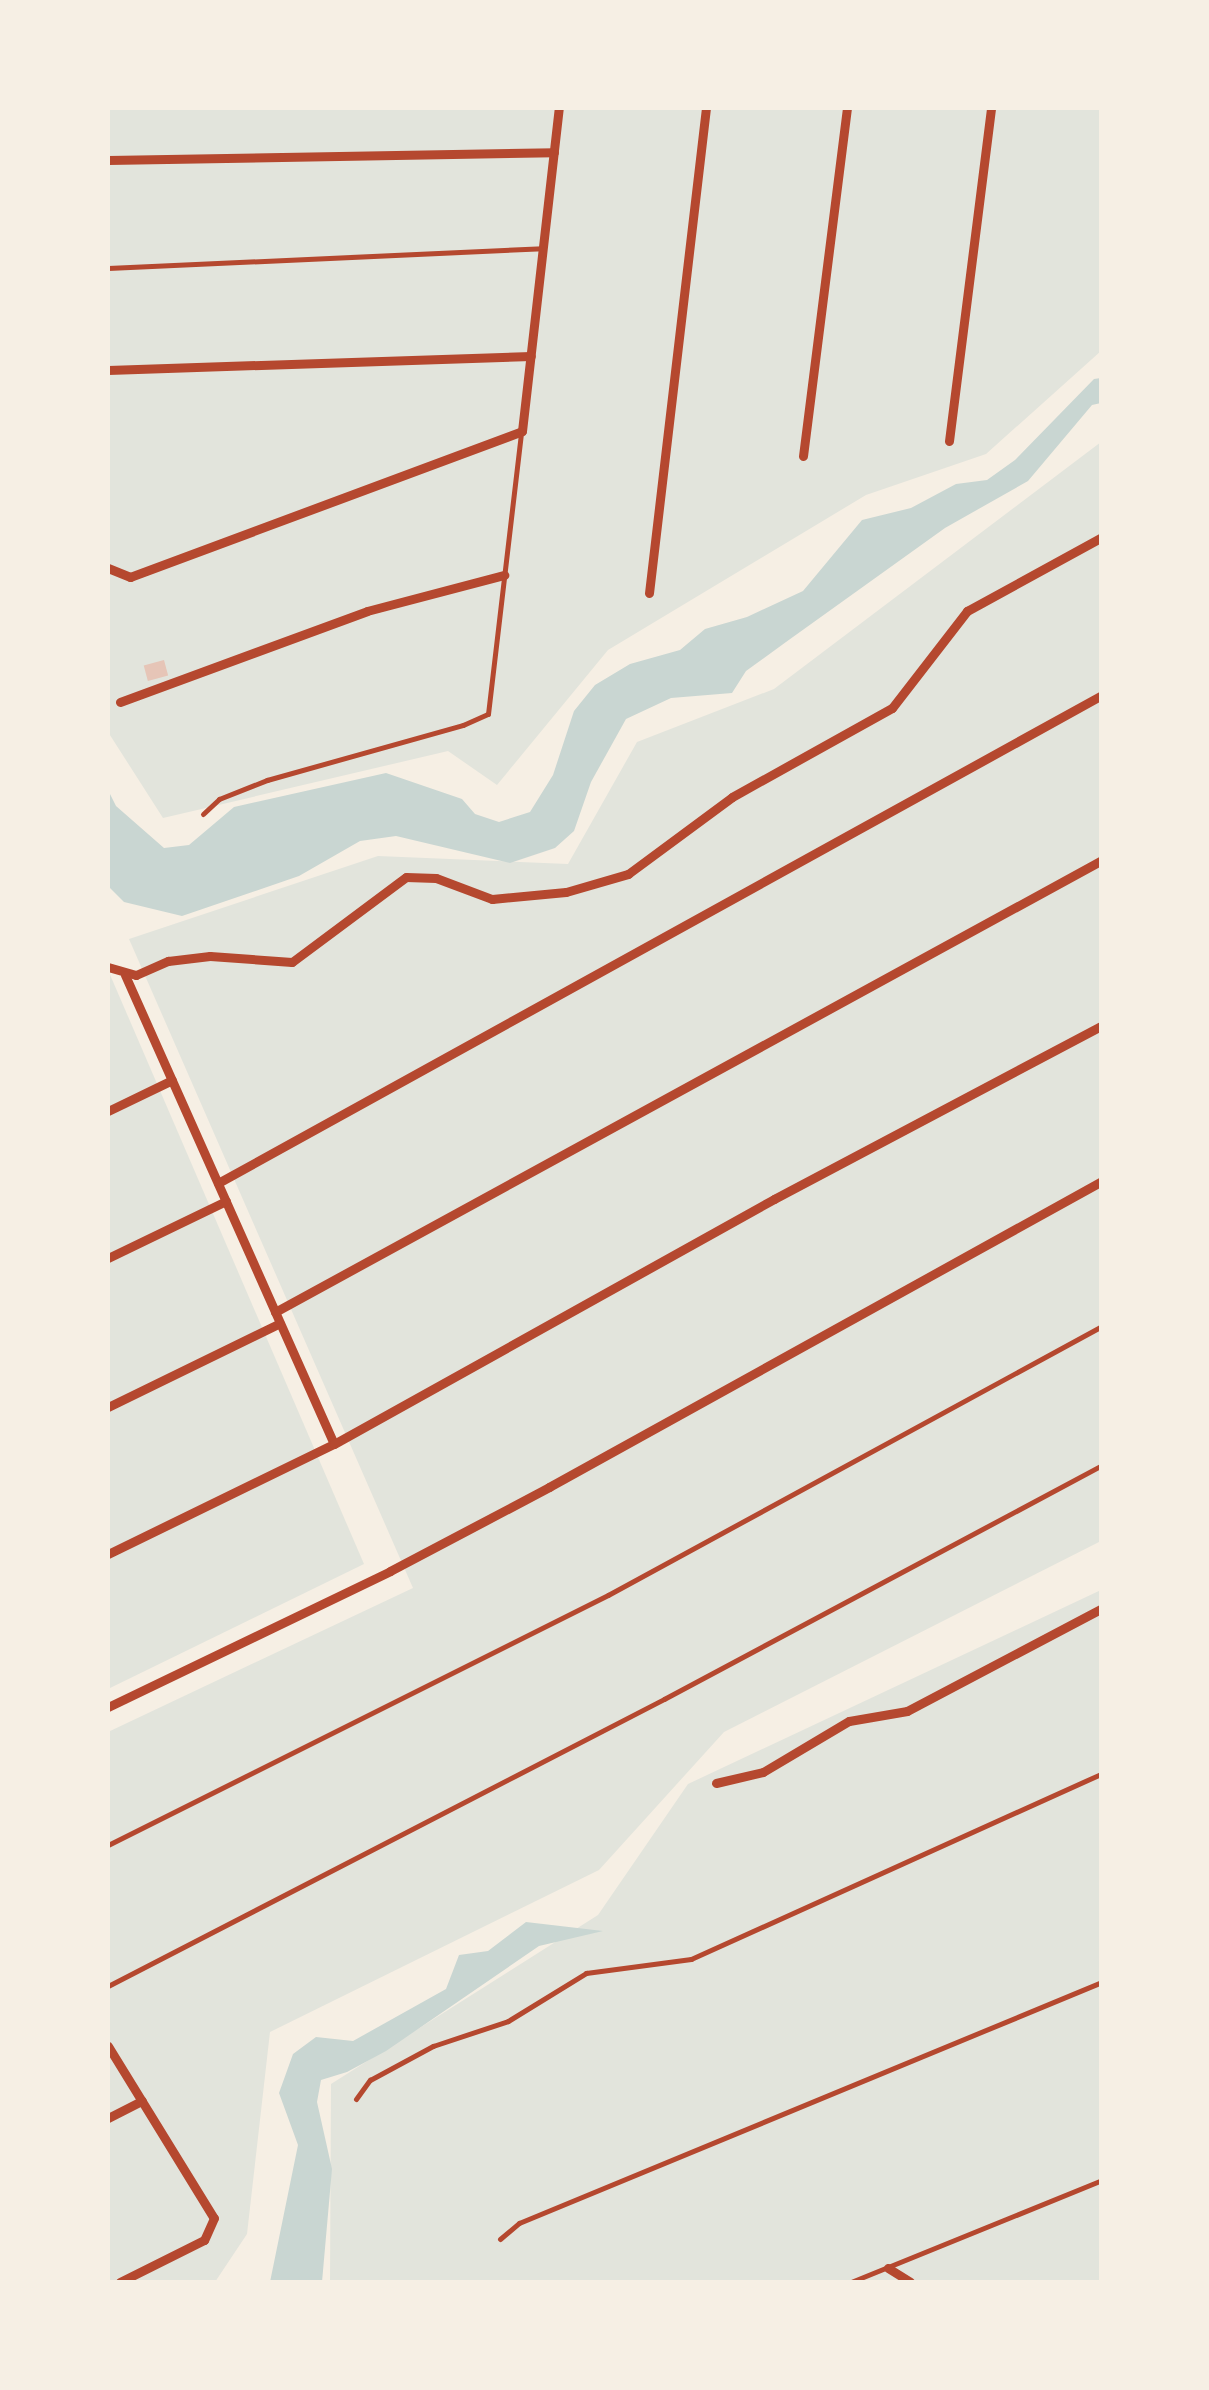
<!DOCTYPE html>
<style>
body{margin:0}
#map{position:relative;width:1209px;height:2390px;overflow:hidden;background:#f6efe4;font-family:"Open Sans",sans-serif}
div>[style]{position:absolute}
.green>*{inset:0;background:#e2e4dc}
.water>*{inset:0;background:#c9d6d2}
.building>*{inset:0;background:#e6c5b7;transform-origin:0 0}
.service>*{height:5px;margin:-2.5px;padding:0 2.5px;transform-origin:2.5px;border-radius:2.5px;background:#b5482f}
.minor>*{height:9px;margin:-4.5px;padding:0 4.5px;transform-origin:4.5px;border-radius:4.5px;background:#b5482f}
span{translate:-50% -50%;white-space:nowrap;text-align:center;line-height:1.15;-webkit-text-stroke:8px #f6efe4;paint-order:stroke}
.frame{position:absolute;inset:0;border:110px solid #f6efe4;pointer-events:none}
</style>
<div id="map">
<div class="green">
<i style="clip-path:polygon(108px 108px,1101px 108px,1101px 351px,986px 454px,866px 495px,608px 650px,497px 785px,448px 751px,163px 818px,108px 732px)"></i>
<i style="clip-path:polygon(1101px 442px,1101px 1541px,724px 1732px,599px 1870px,270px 2032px,247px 2234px,215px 2282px,108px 2282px,108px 1732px,413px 1588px,129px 939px,378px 856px,568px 864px,637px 742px,774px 689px)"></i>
<i style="clip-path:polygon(108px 970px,364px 1564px,108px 1689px)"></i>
<i style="clip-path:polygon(1101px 1590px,1101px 2282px,330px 2282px,331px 2084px,598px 1915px,688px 1784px)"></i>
</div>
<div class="water">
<i style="clip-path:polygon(1101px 378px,1101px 403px,1092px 405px,1028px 481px,945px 528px,786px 642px,746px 671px,732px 693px,671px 698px,626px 719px,591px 782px,574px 831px,555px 848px,510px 863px,396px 836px,360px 841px,299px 876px,182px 916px,124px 902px,108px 886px,108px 790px,116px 806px,164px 848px,189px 845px,234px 807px,386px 773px,462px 799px,475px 814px,499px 822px,530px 812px,553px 775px,574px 711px,595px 685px,630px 664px,680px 650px,705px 629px,747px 617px,803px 591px,862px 520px,911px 508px,956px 484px,987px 480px,1015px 460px,1094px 379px)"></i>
<i style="clip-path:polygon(526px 1922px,603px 1931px,539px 1946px,386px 2051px,347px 2072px,321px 2080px,317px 2102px,332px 2169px,322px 2282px,270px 2282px,298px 2145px,279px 2093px,293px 2054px,316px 2037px,353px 2041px,446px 1989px,459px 1955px,488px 1951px)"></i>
</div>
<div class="building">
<i style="left:164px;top:660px;width:16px;height:21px;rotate:75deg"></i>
</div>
<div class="service">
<i style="left:108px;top:268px;width:435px;rotate:-2.6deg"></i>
<i style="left:203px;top:814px;width:22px;rotate:-43deg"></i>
<i style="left:219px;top:799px;width:52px;rotate:-21.6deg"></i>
<i style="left:267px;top:780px;width:204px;rotate:-15.7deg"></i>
<i style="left:463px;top:725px;width:27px;rotate:-24deg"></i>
<i style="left:488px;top:714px;width:282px;rotate:-83.3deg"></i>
<i style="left:108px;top:1845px;width:559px;rotate:-26.57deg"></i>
<i style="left:608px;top:1595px;width:562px;rotate:-28.57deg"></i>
<i style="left:108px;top:1986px;width:626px;rotate:-27.3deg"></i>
<i style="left:664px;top:1699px;width:497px;rotate:-28.1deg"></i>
<i style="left:356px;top:2099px;width:24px;rotate:-54deg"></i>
<i style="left:370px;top:2080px;width:72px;rotate:-28.4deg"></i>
<i style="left:433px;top:2046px;width:79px;rotate:-18.4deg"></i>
<i style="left:508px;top:2021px;width:92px;rotate:-31.6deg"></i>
<i style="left:586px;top:1973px;width:106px;rotate:-7.6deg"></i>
<i style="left:691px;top:1959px;width:451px;rotate:-24.3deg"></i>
<i style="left:500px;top:2239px;width:25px;rotate:-40deg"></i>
<i style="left:519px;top:2223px;width:631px;rotate:-22.46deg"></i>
<i style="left:851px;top:2282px;width:271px;rotate:-22.1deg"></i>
</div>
<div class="minor">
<i style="left:108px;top:160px;width:446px;rotate:-1deg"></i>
<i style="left:108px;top:370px;width:423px;rotate:-1.9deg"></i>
<i style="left:949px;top:441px;width:336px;rotate:-82.8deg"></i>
<i style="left:803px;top:456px;width:351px;rotate:-82.8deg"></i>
<i style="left:108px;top:568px;width:24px;rotate:22deg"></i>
<i style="left:130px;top:577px;width:418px;rotate:-20.4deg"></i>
<i style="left:522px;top:431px;width:325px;rotate:-83.5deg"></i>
<i style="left:649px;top:593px;width:488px;rotate:-83.3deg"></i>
<i style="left:120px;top:702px;width:263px;rotate:-20.2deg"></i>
<i style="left:367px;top:611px;width:142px;rotate:-14.7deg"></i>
<i style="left:108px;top:967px;width:29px;rotate:16deg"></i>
<i style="left:136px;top:975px;width:35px;rotate:-24deg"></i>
<i style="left:168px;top:961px;width:42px;rotate:-6.8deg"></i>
<i style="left:210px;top:956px;width:82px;rotate:4.2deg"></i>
<i style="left:292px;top:962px;width:142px;rotate:-36.7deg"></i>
<i style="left:406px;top:877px;width:30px;rotate:2deg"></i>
<i style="left:436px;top:878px;width:60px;rotate:20.6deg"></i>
<i style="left:492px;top:899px;width:74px;rotate:-5.4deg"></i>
<i style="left:566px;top:892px;width:65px;rotate:-16.2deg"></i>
<i style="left:628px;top:874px;width:129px;rotate:-36.5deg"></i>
<i style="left:732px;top:797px;width:183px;rotate:-29.1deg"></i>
<i style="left:892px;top:708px;width:123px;rotate:-52.3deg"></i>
<i style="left:967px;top:611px;width:154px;rotate:-28.7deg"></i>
<i style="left:125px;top:975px;width:513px;rotate:65.98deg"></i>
<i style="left:108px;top:1111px;width:71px;rotate:-25.8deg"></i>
<i style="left:218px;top:1183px;width:1010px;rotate:-28.9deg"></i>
<i style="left:108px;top:1258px;width:131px;rotate:-25.8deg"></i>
<i style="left:275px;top:1312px;width:942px;rotate:-28.66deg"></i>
<i style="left:108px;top:1407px;width:191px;rotate:-26deg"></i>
<i style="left:108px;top:1554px;width:251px;rotate:-26deg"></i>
<i style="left:334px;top:1444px;width:504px;rotate:-29.11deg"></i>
<i style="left:774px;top:1199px;width:371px;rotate:-27.9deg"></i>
<i style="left:108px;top:1707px;width:313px;rotate:-25.7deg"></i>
<i style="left:390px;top:1571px;width:180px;rotate:-27.8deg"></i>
<i style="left:549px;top:1487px;width:632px;rotate:-28.96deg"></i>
<i style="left:716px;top:1783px;width:48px;rotate:-13.2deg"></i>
<i style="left:763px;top:1772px;width:100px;rotate:-30.7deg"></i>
<i style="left:849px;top:1721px;width:59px;rotate:-9.8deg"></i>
<i style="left:907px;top:1711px;width:221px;rotate:-27.8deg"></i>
<i style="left:108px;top:2046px;width:202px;rotate:58.4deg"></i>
<i style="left:214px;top:2218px;width:24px;rotate:114deg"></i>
<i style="left:204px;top:2240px;width:94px;rotate:153.4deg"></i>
<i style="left:108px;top:2118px;width:38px;rotate:-27deg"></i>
<i style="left:888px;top:2268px;width:26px;rotate:32deg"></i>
</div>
<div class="frame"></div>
</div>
